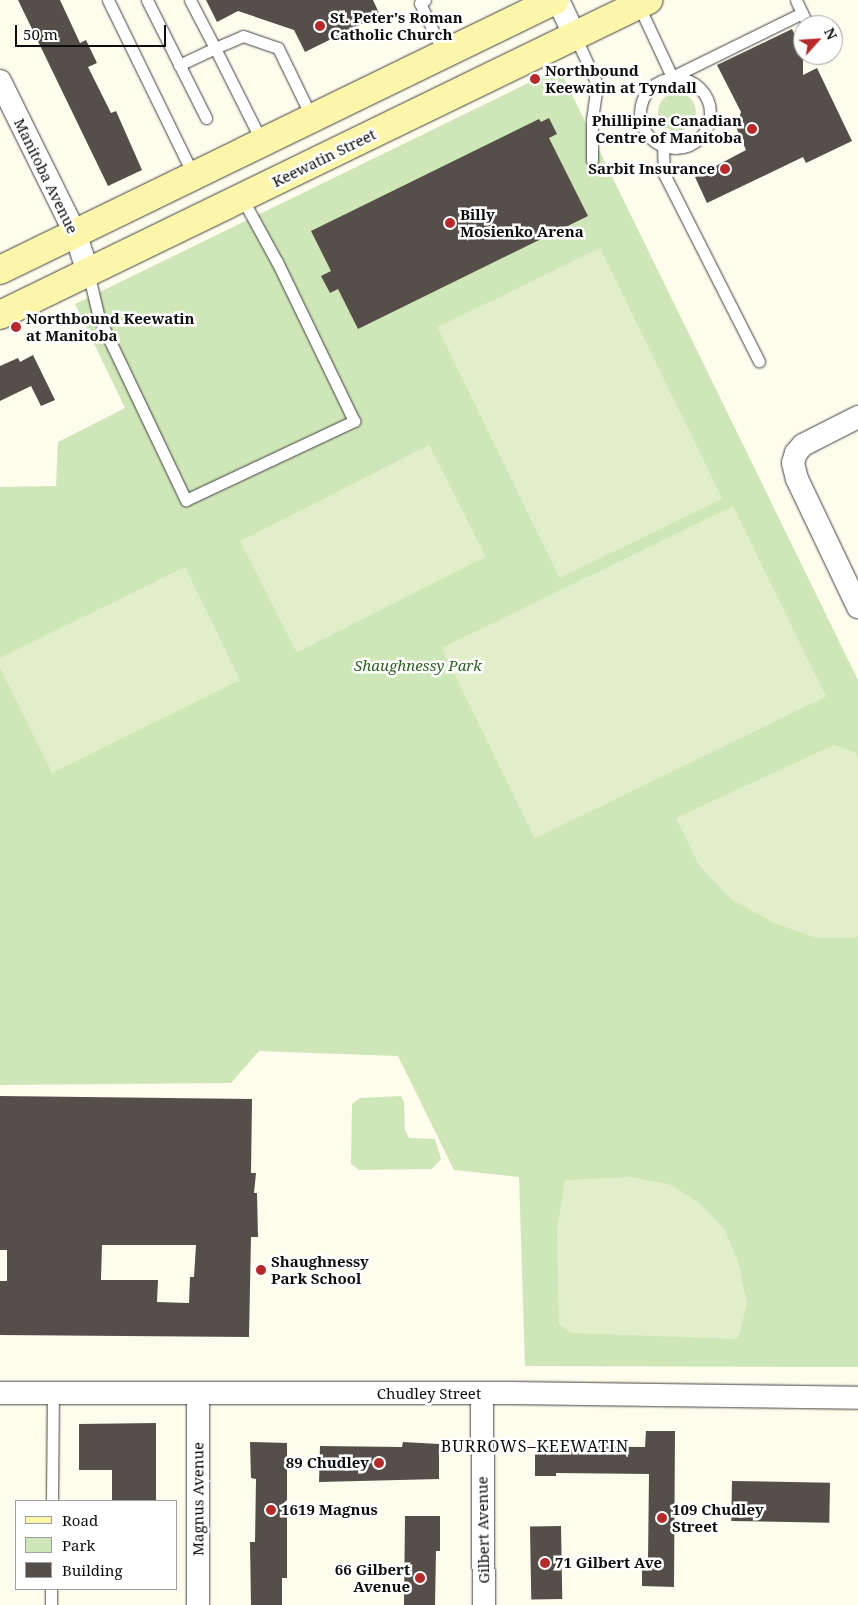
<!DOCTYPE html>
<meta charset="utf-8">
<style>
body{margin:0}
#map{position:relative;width:858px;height:1605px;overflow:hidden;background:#fefced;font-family:"Noto Serif",serif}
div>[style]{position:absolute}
.green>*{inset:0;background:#cfe7b8}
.round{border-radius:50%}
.pitch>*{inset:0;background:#e0efc9;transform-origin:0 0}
.building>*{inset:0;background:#554e49;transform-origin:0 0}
.roads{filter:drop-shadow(0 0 1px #404040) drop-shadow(0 0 1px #404040)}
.lane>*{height:11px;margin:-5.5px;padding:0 5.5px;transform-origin:5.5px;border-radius:5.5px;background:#fff}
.lane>.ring{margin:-5.5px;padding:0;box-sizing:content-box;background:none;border:11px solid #fff;border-radius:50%}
.street>*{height:22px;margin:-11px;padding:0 11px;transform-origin:11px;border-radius:11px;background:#fff}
.secondary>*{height:28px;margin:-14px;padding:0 14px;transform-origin:14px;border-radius:14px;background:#fcf6aa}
.dots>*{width:14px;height:14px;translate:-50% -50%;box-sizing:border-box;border:2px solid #fff;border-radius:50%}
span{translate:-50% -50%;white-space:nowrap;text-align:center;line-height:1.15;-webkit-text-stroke:5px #fff;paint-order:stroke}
.poi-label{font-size:15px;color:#0d0d0d;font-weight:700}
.left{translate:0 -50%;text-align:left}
.right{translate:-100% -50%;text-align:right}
.street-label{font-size:15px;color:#0d0d0d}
.park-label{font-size:15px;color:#2b6120;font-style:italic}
.neighbourhood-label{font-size:16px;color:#0d0d0d;letter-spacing:1px}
.legend{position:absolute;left:15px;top:1500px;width:162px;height:90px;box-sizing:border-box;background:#fff;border:1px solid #9e9e9e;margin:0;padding:6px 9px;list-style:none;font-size:15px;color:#0d0d0d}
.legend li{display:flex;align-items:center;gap:10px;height:25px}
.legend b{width:25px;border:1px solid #9e9e9e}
.north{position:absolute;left:793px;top:15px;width:50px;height:50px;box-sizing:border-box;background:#fff;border:1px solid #9e9e9e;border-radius:50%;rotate:64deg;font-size:14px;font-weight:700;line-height:20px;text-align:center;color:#0d0d0d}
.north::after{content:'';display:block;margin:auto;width:18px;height:22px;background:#b72a2c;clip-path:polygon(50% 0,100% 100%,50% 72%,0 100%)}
.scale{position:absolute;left:15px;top:25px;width:151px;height:22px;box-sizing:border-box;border:2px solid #0d0d0d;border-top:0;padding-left:6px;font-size:15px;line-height:18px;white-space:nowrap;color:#0d0d0d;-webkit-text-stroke:4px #fff;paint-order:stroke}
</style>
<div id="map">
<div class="green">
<i style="clip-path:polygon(559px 68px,858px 680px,858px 1367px,525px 1366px,519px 1177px,454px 1170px,398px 1056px,259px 1051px,231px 1083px,0 1085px,0 487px,56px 486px,58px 442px,125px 408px,75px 304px)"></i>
<i class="round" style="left:658px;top:93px;width:38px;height:38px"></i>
<i style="clip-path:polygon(401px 1096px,404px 1102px,405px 1130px,409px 1138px,435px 1139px,441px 1159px,432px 1169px,359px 1170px,351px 1164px,352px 1104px,360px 1098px)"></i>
</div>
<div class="pitch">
<i style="left:600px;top:248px;width:279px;height:181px;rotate:64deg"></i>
<i style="left:429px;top:445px;width:125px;height:212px;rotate:63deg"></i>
<i style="left:733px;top:506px;width:212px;height:324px;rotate:64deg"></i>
<i style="clip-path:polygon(185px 567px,240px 680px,52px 773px,0 668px,0 658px)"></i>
<i style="clip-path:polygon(834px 745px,856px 753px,858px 757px,858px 936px,853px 938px,817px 938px,774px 923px,731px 899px,699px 865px,676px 818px)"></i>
<i style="clip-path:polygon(629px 1177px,669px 1184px,698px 1202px,724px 1229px,738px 1261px,747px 1303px,738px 1339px,571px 1333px,559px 1324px,557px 1231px,565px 1180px)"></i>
</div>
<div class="building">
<i style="clip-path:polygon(18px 0,60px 0,80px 43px,86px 40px,97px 63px,88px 67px,111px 113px,116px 111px,142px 170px,108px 186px)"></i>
<i style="clip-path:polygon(206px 0,373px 0,380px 15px,305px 52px,294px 30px,238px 11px,217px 22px)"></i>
<i style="clip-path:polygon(792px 29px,803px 52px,803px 75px,817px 68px,852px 141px,806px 163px,803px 157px,707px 203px,695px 177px,746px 150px,736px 127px,741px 112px,717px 65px)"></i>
<i style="clip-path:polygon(549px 118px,557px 134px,549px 138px,588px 216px,358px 329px,338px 289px,330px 293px,321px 276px,331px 271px,311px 231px,539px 119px,541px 122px)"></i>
<i style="clip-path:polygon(33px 355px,55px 400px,41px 406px,31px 386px,0 401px,0 366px,18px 358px,20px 362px)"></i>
<i style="clip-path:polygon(evenodd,0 1096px,252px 1099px,251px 1173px,256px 1173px,254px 1193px,257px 1193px,258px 1237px,251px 1237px,249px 1337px,0 1335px,0 1281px,7px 1281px,7px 1250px,0 1250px,0 1096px,102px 1245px,196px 1245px,194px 1277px,190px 1277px,189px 1303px,157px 1302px,158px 1280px,101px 1280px,102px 1245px)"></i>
<i style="clip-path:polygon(156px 1423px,156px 1501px,112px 1501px,112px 1470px,79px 1470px,79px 1424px)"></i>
<i style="clip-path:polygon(646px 1431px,675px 1431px,674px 1587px,642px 1586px,642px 1560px,648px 1560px,649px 1474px,556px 1473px,556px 1476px,535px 1476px,535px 1446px,645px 1447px)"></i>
<i style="clip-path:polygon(250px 1442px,287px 1443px,287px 1578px,282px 1578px,282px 1605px,251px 1605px,250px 1542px,255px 1542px,256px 1479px,251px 1478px)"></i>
<i style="clip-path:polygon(403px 1442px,439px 1444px,439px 1479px,319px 1482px,320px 1446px,402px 1447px)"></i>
<i style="left:732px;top:1481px;width:98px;height:40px;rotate:1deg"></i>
<i style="clip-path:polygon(405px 1516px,440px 1516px,440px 1551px,436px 1551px,435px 1605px,404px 1605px)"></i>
<i style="left:561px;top:1526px;width:73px;height:31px;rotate:89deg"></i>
</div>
<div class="roads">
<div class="lane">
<i style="left:108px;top:0;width:196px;rotate:64deg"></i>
<i style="left:147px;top:0;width:132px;rotate:63.4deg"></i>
<i style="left:425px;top:0;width:6px;rotate:149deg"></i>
<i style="left:420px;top:3px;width:56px;rotate:64.8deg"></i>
<i style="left:638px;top:4px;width:81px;rotate:65deg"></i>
<i style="left:672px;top:77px;width:145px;rotate:-26.2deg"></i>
<i style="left:802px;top:13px;width:14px;rotate:-115deg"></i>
<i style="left:802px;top:13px;width:13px;rotate:63deg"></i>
<i style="left:575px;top:36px;width:53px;rotate:65.4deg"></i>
<i style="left:597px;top:84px;width:35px;rotate:98deg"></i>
<i style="left:592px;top:119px;width:41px;rotate:90deg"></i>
<i style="left:179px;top:65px;width:40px;rotate:-25deg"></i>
<i style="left:215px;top:48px;width:54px;rotate:-117.5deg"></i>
<i class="ring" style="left:640px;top:78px;width:59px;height:59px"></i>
<i style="left:262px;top:142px;width:105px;rotate:-116.6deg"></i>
<i style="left:215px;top:48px;width:30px;rotate:-23deg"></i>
<i style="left:243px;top:36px;width:37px;rotate:19deg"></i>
<i style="left:278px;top:48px;width:78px;rotate:64.1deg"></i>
<i style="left:663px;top:146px;width:28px;rotate:88deg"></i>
<i style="left:664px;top:174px;width:210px;rotate:63.1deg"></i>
<i style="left:88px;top:272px;width:47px;rotate:76.6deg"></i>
<i style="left:99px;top:318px;width:202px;rotate:64.5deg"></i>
<i style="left:186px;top:500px;width:186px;rotate:-25.2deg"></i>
<i style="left:354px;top:421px;width:177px;rotate:-115.8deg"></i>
<i style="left:277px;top:262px;width:73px;rotate:-118.7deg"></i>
<i style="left:52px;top:1501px;width:108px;rotate:-89.5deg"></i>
<i style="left:51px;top:1605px;width:16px;rotate:-90deg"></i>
</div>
<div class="street">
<i style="left:558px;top:0;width:40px;rotate:65deg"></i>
<i style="left:0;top:81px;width:169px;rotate:63.7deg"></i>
<i style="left:75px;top:233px;width:41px;rotate:71.6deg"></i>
<i style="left:858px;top:417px;width:62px;rotate:153deg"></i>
<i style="left:803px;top:445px;width:11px;rotate:131deg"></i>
<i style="left:796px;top:453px;width:10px;rotate:107deg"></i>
<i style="left:793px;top:463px;width:16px;rotate:76deg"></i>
<i style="left:797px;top:479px;width:142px;rotate:64.5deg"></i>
<i style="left:0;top:1393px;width:511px"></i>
<i style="left:511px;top:1393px;width:347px;rotate:0.8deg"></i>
<i style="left:198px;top:1393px;width:212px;rotate:90deg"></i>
<i style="left:482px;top:1395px;width:210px;rotate:89.5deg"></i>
</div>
<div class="secondary">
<i style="left:0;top:270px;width:617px;rotate:-25.94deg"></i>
<i style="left:0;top:315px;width:721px;rotate:-25.92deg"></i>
</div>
</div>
<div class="dots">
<i style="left:320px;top:26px;background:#b72a2c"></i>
<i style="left:535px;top:79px;background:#b72a2c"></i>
<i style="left:752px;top:129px;background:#b72a2c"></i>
<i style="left:725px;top:169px;background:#b72a2c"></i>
<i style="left:450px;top:223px;background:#b72a2c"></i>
<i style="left:16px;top:327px;background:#b72a2c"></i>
<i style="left:261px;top:1270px;background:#b72a2c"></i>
<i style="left:379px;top:1463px;background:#b72a2c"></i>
<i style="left:271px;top:1510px;background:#b72a2c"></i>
<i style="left:662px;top:1518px;background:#b72a2c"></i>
<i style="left:545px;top:1563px;background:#b72a2c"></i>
<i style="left:420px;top:1578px;background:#b72a2c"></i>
</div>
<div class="poi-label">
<span class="left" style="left:330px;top:26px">St. Peter's Roman<br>Catholic Church</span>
<span class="left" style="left:545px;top:79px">Northbound<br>Keewatin at Tyndall</span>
<span class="right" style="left:742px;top:129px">Phillipine Canadian<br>Centre of Manitoba</span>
<span class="right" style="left:715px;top:169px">Sarbit Insurance</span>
<span class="left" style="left:460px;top:223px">Billy<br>Mosienko Arena</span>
<span class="left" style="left:26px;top:327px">Northbound Keewatin<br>at Manitoba</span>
<span class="left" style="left:271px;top:1270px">Shaughnessy<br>Park School</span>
<span class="right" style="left:369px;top:1463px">89 Chudley</span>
<span class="left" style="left:672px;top:1518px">109 Chudley<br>Street</span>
<span class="left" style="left:281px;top:1510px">1619 Magnus</span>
<span class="left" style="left:555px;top:1563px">71 Gilbert Ave</span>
<span class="right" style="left:410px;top:1578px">66 Gilbert<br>Avenue</span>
</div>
<div class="street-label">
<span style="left:324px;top:158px;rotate:-26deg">Keewatin Street</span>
<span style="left:46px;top:176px;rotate:64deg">Manitoba Avenue</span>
<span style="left:429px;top:1394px">Chudley Street</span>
<span style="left:198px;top:1499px;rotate:-90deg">Magnus Avenue</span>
<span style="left:483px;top:1530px;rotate:-91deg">Gilbert Avenue</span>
</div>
<div class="park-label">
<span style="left:418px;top:666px">Shaughnessy Park</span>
</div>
<div class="neighbourhood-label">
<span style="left:535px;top:1446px">BURROWS–KEEWATIN</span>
</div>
<ul class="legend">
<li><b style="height:6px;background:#fcf6aa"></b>Road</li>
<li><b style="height:14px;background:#cfe7b8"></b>Park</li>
<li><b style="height:14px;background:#554e49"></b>Building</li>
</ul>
<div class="north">N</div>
<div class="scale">50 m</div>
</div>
